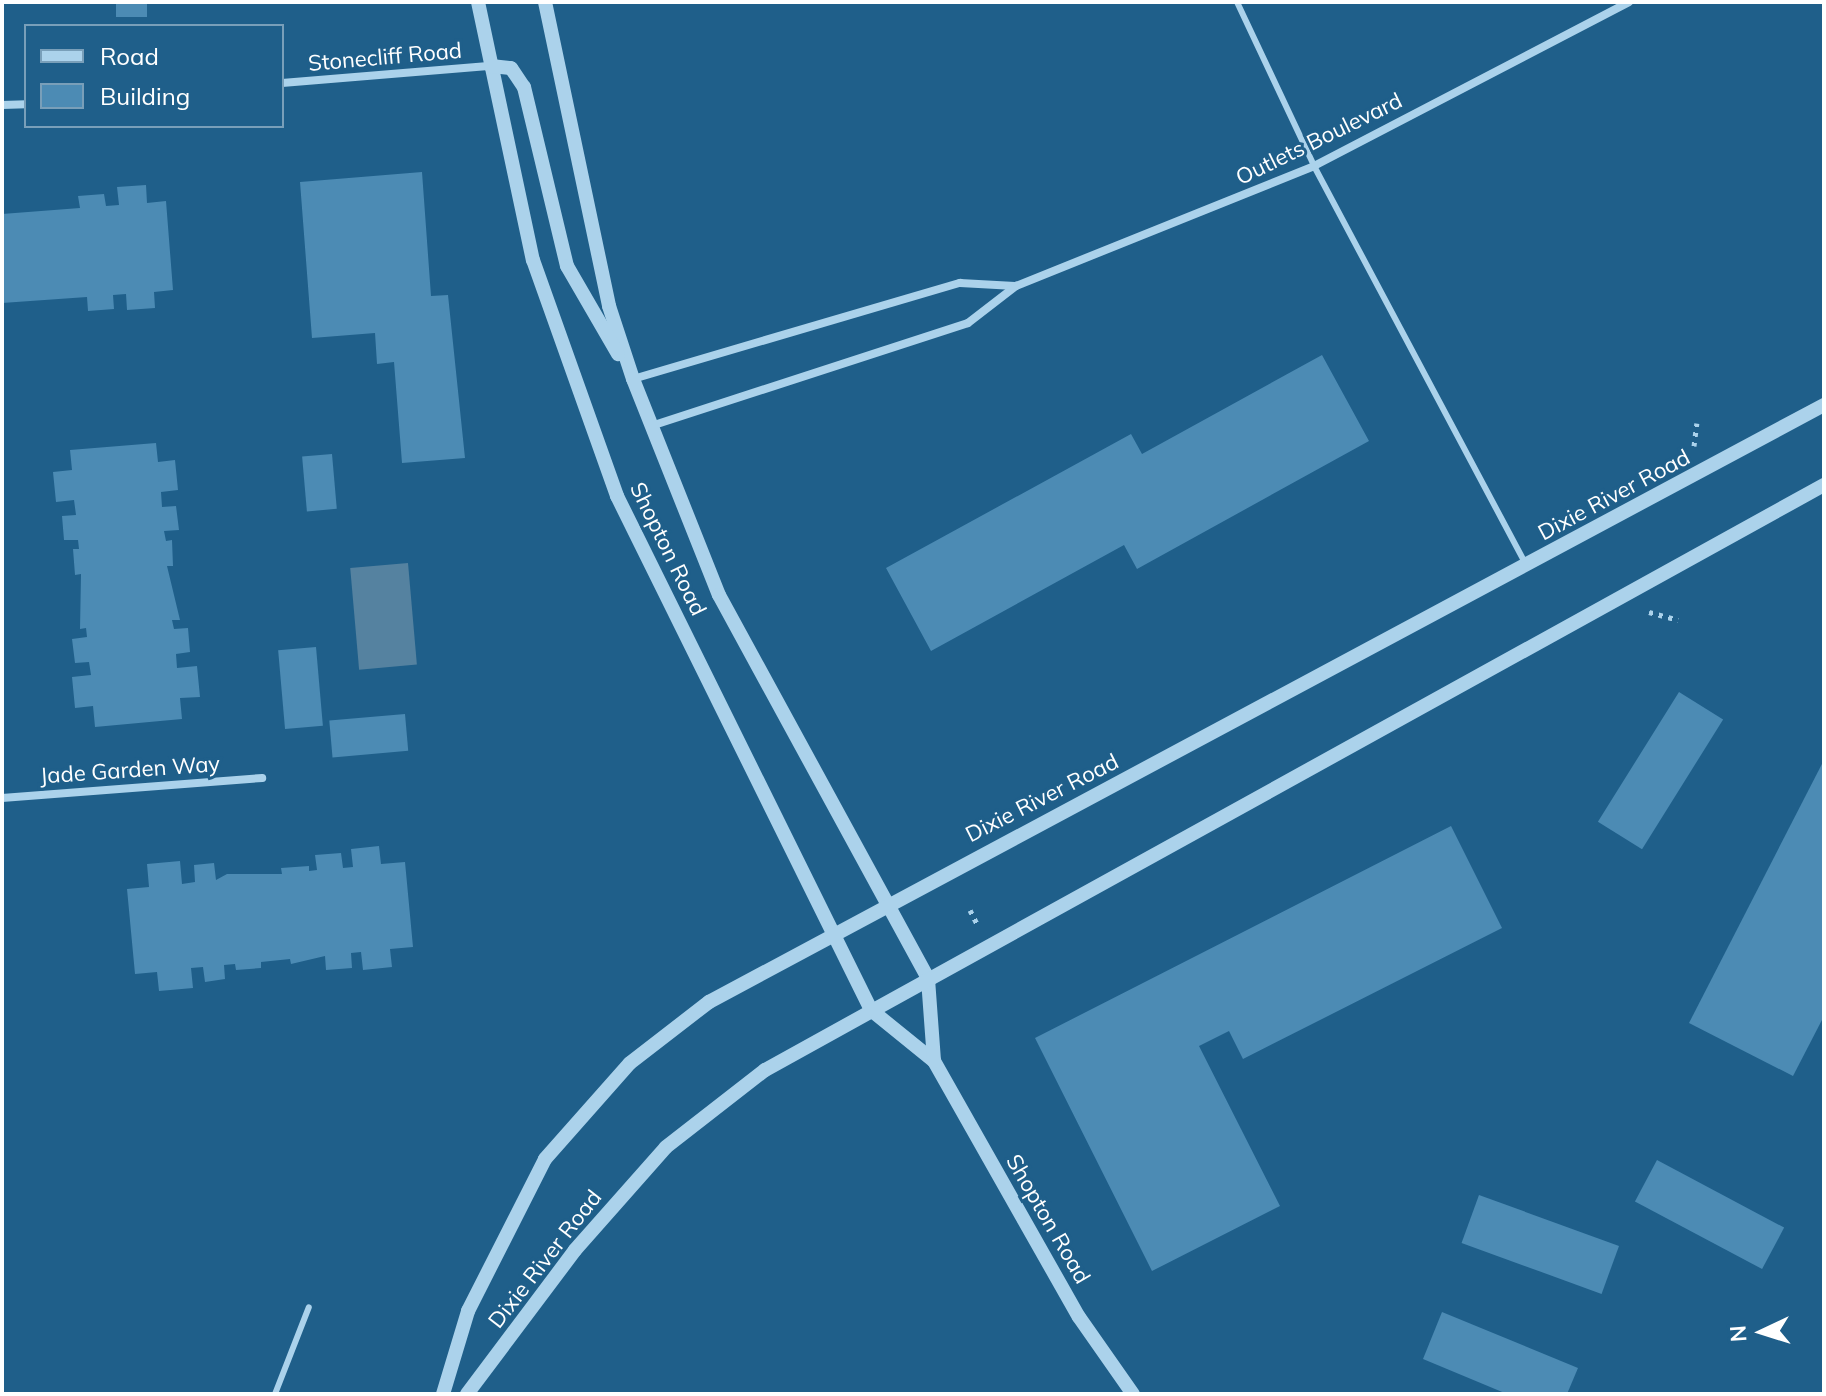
<!DOCTYPE html>
<style>
body{margin:0}
#map{position:relative;width:1826px;height:1396px;overflow:hidden;background:#1f5f8a;font-family:Mulish,sans-serif}
div>[style]{position:absolute}
.water>*{inset:0;background:#5582a0;transform-origin:0 0}
.building>*{inset:0;background:#4c8bb4;transform-origin:0 0}
.path>*{height:5px;margin-top:-2.5px;transform-origin:0;background:repeating-linear-gradient(90deg,#abd2eb 0 4px,transparent 0 10px)}
.service>*{height:6px;margin:-3px;padding:0 3px;transform-origin:3px;border-radius:3px;background:#abd2eb}
.minor>*{height:8px;margin:-4px;padding:0 4px;transform-origin:4px;border-radius:4px;background:#abd2eb}
.tertiary>*{height:14px;margin:-7px;padding:0 7px;transform-origin:7px;border-radius:7px;background:#abd2eb}
span{translate:-50% -50%;white-space:nowrap;text-align:center;line-height:1.15;-webkit-text-stroke:6px #1f5f8a;paint-order:stroke}
.street-label{font-size:22px;color:#fff}
.frame{position:absolute;inset:0;border:4px solid #fff;pointer-events:none}
.legend{position:absolute;left:24px;top:24px;width:260px;height:104px;box-sizing:border-box;background:#1f5f8a;border:2px solid #799fb9;margin:0;padding:10px 14px;list-style:none;font-size:24px;color:#fff}
.legend li{display:flex;align-items:center;gap:16px;height:40px}
.legend b{width:40px;border:2px solid #799fb9}
.north{position:absolute;left:1722px;top:1292px;width:80px;height:80px;-webkit-text-stroke:6px #1f5f8a;paint-order:stroke;rotate:266deg;font-size:22px;font-weight:700;line-height:32px;text-align:center;color:#fff}
.north::after{content:'';display:block;margin:auto;width:28px;height:36px;background:#fff;clip-path:polygon(50% 0,100% 100%,50% 72%,0 100%)}
</style>
<div id="map">
<div class="water">
<i style="left:408px;top:563px;width:102px;height:58px;rotate:85deg"></i>
</div>
<div class="building">
<i style="left:116px;top:2px;width:31px;height:15px"></i>
<i style="clip-path:polygon(422px 172px,431px 296px,448px 295px,465px 458px,402px 463px,394px 362px,377px 364px,375px 333px,312px 338px,300px 182px)"></i>
<i style="clip-path:polygon(146px 185px,147px 203px,166px 201px,173px 290px,154px 292px,155px 308px,127px 310px,126px 294px,113px 295px,114px 309px,88px 311px,87px 297px,2px 303px,2px 214px,80px 208px,78px 196px,104px 194px,106px 206px,119px 205px,117px 187px)"></i>
<i style="clip-path:polygon(1322px 355px,1369px 441px,1137px 569px,1124px 545px,931px 651px,886px 568px,1131px 434px,1142px 454px)"></i>
<i style="clip-path:polygon(156px 443px,158px 462px,175px 460px,178px 490px,161px 492px,162px 507px,176px 506px,179px 530px,164px 531px,166px 541px,172px 540px,173px 566px,167px 566px,180px 620px,172px 620px,174px 629px,188px 628px,190px 652px,176px 654px,177px 668px,197px 666px,200px 697px,180px 698px,182px 719px,95px 727px,93px 706px,75px 708px,72px 677px,91px 675px,89px 662px,75px 663px,72px 639px,87px 637px,86px 628px,80px 629px,81px 574px,75px 575px,73px 549px,79px 549px,78px 540px,64px 540px,62px 516px,76px 515px,74px 500px,56px 502px,53px 472px,72px 470px,70px 450px)"></i>
<i style="left:332px;top:454px;width:55px;height:30px;rotate:85deg"></i>
<i style="left:316px;top:647px;width:79px;height:38px;rotate:85deg"></i>
<i style="left:1679px;top:692px;width:52px;height:153px;rotate:32deg"></i>
<i style="left:405px;top:714px;width:37px;height:76px;rotate:85deg"></i>
<i style="clip-path:polygon(1824px 760px,1824px 1016px,1793px 1076px,1689px 1023px)"></i>
<i style="clip-path:polygon(1451px 826px,1502px 928px,1243px 1059px,1229px 1031px,1199px 1046px,1280px 1206px,1152px 1271px,1035px 1038px)"></i>
<i style="clip-path:polygon(379px 846px,381px 864px,405px 862px,413px 947px,390px 949px,392px 967px,363px 970px,361px 952px,351px 953px,352px 968px,326px 970px,325px 956px,291px 964px,290px 959px,261px 962px,261px 968px,236px 970px,235px 964px,224px 965px,225px 979px,205px 982px,203px 967px,191px 968px,193px 988px,159px 991px,157px 972px,135px 974px,127px 889px,149px 887px,147px 864px,180px 861px,182px 884px,195px 882px,194px 865px,214px 863px,216px 880px,227px 874px,282px 874px,281px 868px,309px 866px,309px 871px,317px 870px,315px 855px,341px 853px,343px 868px,353px 867px,351px 849px)"></i>
<i style="left:1657px;top:1160px;width:144px;height:47px;rotate:28deg"></i>
<i style="left:1479px;top:1195px;width:149px;height:51px;rotate:20deg"></i>
<i style="clip-path:polygon(1442px 1312px,1578px 1368px,1567px 1394px,1507px 1394px,1423px 1359px)"></i>
</div>
<div class="path">
<i style="left:1694px;top:446px;width:23px;rotate:-83deg"></i>
<i style="left:1649px;top:612px;width:30px;rotate:15deg"></i>
<i style="left:970px;top:910px;width:16px;rotate:63deg"></i>
</div>
<div class="service">
<i style="left:1237px;top:2px;width:181px;rotate:64.8deg"></i>
<i style="left:1314px;top:166px;width:451px;rotate:62deg"></i>
<i style="left:275px;top:1394px;width:93px;rotate:-68.7deg"></i>
</div>
<div class="minor">
<i style="left:282px;top:83px;width:210px;rotate:-4.7deg"></i>
<i style="left:2px;top:105px;width:24px;rotate:-2deg"></i>
<i style="left:633px;top:379px;width:341px;rotate:-16.4deg"></i>
<i style="left:960px;top:283px;width:55px;rotate:3.1deg"></i>
<i style="left:651px;top:426px;width:333px;rotate:-18deg"></i>
<i style="left:968px;top:323px;width:61px;rotate:-37.6deg"></i>
<i style="left:1016px;top:286px;width:321px;rotate:-21.9deg"></i>
<i style="left:1314px;top:166px;width:355px;rotate:-27.5deg"></i>
<i style="left:2px;top:798px;width:261px;rotate:-4.4deg"></i>
</div>
<div class="tertiary">
<i style="left:478px;top:2px;width:264px;rotate:78deg"></i>
<i style="left:533px;top:260px;width:251px;rotate:70.4deg"></i>
<i style="left:617px;top:496px;width:573px;rotate:63.7deg"></i>
<i style="left:871px;top:1010px;width:81px;rotate:39deg"></i>
<i style="left:934px;top:1061px;width:294px;rotate:60.5deg"></i>
<i style="left:1079px;top:1317px;width:94px;rotate:55deg"></i>
<i style="left:545px;top:2px;width:311px;rotate:78.1deg"></i>
<i style="left:609px;top:306px;width:77px;rotate:71.8deg"></i>
<i style="left:633px;top:379px;width:232px;rotate:68.3deg"></i>
<i style="left:719px;top:595px;width:437px;rotate:61.4deg"></i>
<i style="left:928px;top:979px;width:82px;rotate:85.8deg"></i>
<i style="left:491px;top:66px;width:20px;rotate:6deg"></i>
<i style="left:511px;top:68px;width:23px;rotate:56deg"></i>
<i style="left:524px;top:87px;width:184px;rotate:76.5deg"></i>
<i style="left:567px;top:266px;width:102px;rotate:59.9deg"></i>
<i style="left:443px;top:1394px;width:87px;rotate:-73.2deg"></i>
<i style="left:468px;top:1311px;width:170px;rotate:-63.1deg"></i>
<i style="left:545px;top:1159px;width:128px;rotate:-48.5deg"></i>
<i style="left:630px;top:1063px;width:100px;rotate:-37.7deg"></i>
<i style="left:709px;top:1002px;width:1265px;rotate:-28.17deg"></i>
<i style="left:467px;top:1394px;width:180px;rotate:-53.1deg"></i>
<i style="left:575px;top:1250px;width:137px;rotate:-48.5deg"></i>
<i style="left:666px;top:1147px;width:125px;rotate:-37.9deg"></i>
<i style="left:765px;top:1070px;width:1210px;rotate:-28.92deg"></i>
</div>
<div class="street-label">
<span style="left:385px;top:57px;rotate:-5deg">Stonecliff Road</span>
<span style="left:1319px;top:139px;rotate:-26deg">Outlets Boulevard</span>
<span style="left:1614px;top:495px;rotate:-28deg">Dixie River Road</span>
<span style="left:668px;top:549px;rotate:64deg">Shopton Road</span>
<span style="left:130px;top:770px;rotate:-4deg">Jade Garden Way</span>
<span style="left:1042px;top:798px;rotate:-27deg">Dixie River Road</span>
<span style="left:1048px;top:1219px;rotate:60deg">Shopton Road</span>
<span style="left:545px;top:1259px;rotate:-52deg">Dixie River Road</span>
</div>
<div class="frame"></div>
<ul class="legend">
<li><b style="height:10px;background:#abd2eb"></b>Road</li>
<li><b style="height:22px;background:#4c8bb4"></b>Building</li>
</ul>
<div class="north">N</div>
</div>
